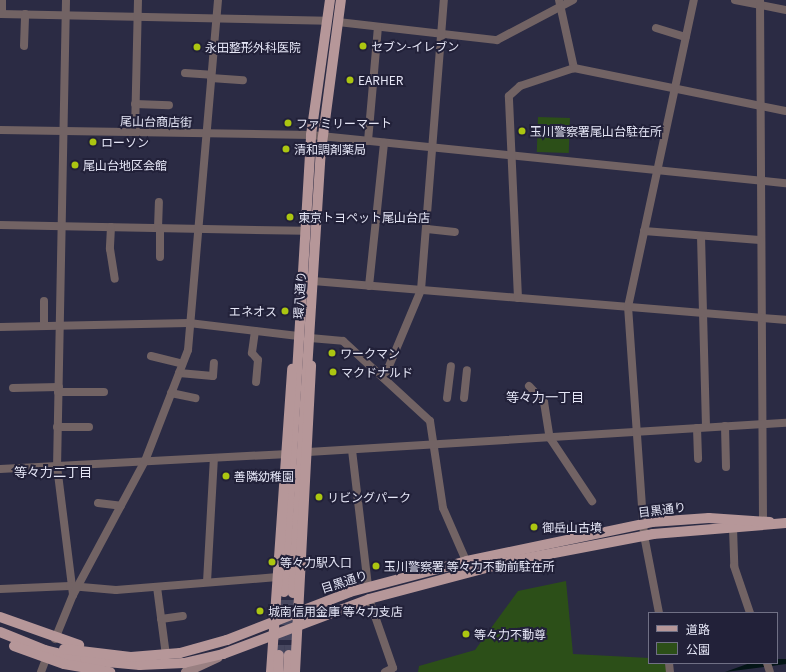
<!DOCTYPE html>
<meta charset="utf-8">
<style>
body{margin:0}
#map{position:relative;width:786px;height:672px;overflow:hidden;background:#2b2b44;font-family:Georgia,"Noto Sans JP",serif}
div>[style]{position:absolute}
.green>*{inset:0;background:#2c4f18;transform-origin:0 0}
.water>*{inset:0;background:#041517}
.primary-tunnel>*{height:10px;margin-top:-5px;transform-origin:0;background:repeating-linear-gradient(90deg,#47475f 0 10px,transparent 0 15px)}
.street>*{height:8px;margin:-4px;padding:0 4px;transform-origin:4px;border-radius:4px;background:#726364}
.secondary>*{height:10px;margin:-5px;padding:0 5px;transform-origin:5px;border-radius:5px;background:#998082}
.primary>*{height:10px;margin:-5px;padding:0 5px;transform-origin:5px;border-radius:5px;background:#b69799}
.dots>*{width:11px;height:11px;translate:-50% -50%;box-sizing:border-box;border:2px solid #222139;border-radius:50%}
span{translate:-50% -50%;white-space:nowrap;text-align:center;line-height:1.15;-webkit-text-stroke:4px #222139;paint-order:stroke}
.poi-label{font-size:12px;color:#e5e6f6}
.left{translate:0 -50%;text-align:left}
.right{translate:-100% -50%;text-align:right}
.street-label{font-size:12px;color:#e5e6f6}
.neighbourhood-label{font-size:13px;color:#e5e6f6}
.legend{position:absolute;left:648px;top:612px;width:130px;height:52px;box-sizing:border-box;background:#222139;border:1px solid #707085;margin:0;padding:5px 7px;list-style:none;font-size:12px;color:#e5e6f6}
.legend li{display:flex;align-items:center;gap:8px;height:20px}
.legend b{width:20px;border:1px solid #707085}
</style>
<div id="map">
<div class="green">
<i style="left:538px;top:117px;width:32px;height:35px;rotate:2deg"></i>
<i style="clip-path:polygon(566px 581px,573px 654px,649px 658px,649px 663px,665px 663px,667px 672px,418px 672px,419px 666px,475px 650px,518px 591px)"></i>
</div>
<div class="water">
<i style="clip-path:polygon(777px 659px,786px 659px,786px 664px,725px 672px,750px 663px,777px 663px)"></i>
</div>
<div class="primary-tunnel">
<i style="left:279px;top:655px;width:63px;rotate:-85.5deg"></i>
<i style="left:289px;top:655px;width:62px;rotate:-86.3deg"></i>
</div>
<div class="street">
<i style="left:66px;top:0;width:466px;rotate:91.1deg"></i>
<i style="left:57px;top:466px;width:130px;rotate:82.9deg"></i>
<i style="left:559px;top:0;width:70px;rotate:77.6deg"></i>
<i style="left:735px;top:0;width:52px;rotate:11.1deg"></i>
<i style="left:760px;top:0;width:520px;rotate:89.67deg"></i>
<i style="left:0;top:14px;width:327px;rotate:1.2deg"></i>
<i style="left:2px;top:14px;width:14px;rotate:-90deg"></i>
<i style="left:338px;top:22px;width:160px;rotate:6.5deg"></i>
<i style="left:497px;top:40px;width:86px;rotate:-27.8deg"></i>
<i style="left:656px;top:28px;width:31px;rotate:17deg"></i>
<i style="left:24px;top:46px;width:32px;rotate:-88deg"></i>
<i style="left:185px;top:73px;width:26px;rotate:4deg"></i>
<i style="left:211px;top:78px;width:32px;rotate:4deg"></i>
<i style="left:135px;top:104px;width:34px;rotate:2deg"></i>
<i style="left:0;top:130px;width:311px;rotate:0.9deg"></i>
<i style="left:311px;top:135px;width:477px;rotate:5.8deg"></i>
<i style="left:135px;top:132px;width:132px;rotate:-88.7deg"></i>
<i style="left:368px;top:141px;width:114px;rotate:-85deg"></i>
<i style="left:0;top:225px;width:304px;rotate:1.1deg"></i>
<i style="left:111px;top:227px;width:22px;rotate:93deg"></i>
<i style="left:110px;top:249px;width:30px;rotate:81deg"></i>
<i style="left:158px;top:228px;width:26px;rotate:-88deg"></i>
<i style="left:427px;top:229px;width:28px;rotate:6deg"></i>
<i style="left:644px;top:231px;width:116px;rotate:4.4deg"></i>
<i style="left:701px;top:236px;width:191px;rotate:88.5deg"></i>
<i style="left:160px;top:257px;width:29px;rotate:-90deg"></i>
<i style="left:313px;top:281px;width:475px;rotate:4.7deg"></i>
<i style="left:369px;top:286px;width:144px;rotate:-84deg"></i>
<i style="left:518px;top:298px;width:202px;rotate:-92.6deg"></i>
<i style="left:509px;top:96px;width:15px;rotate:-42deg"></i>
<i style="left:520px;top:86px;width:57px;rotate:-18.4deg"></i>
<i style="left:574px;top:68px;width:216px;rotate:11.5deg"></i>
<i style="left:44px;top:301px;width:25px;rotate:90deg"></i>
<i style="left:0;top:327px;width:189px;rotate:-1.2deg"></i>
<i style="left:189px;top:323px;width:110px;rotate:6.8deg"></i>
<i style="left:255px;top:331px;width:22px;rotate:98deg"></i>
<i style="left:252px;top:353px;width:9px;rotate:49deg"></i>
<i style="left:258px;top:360px;width:22px;rotate:95deg"></i>
<i style="left:310px;top:338px;width:33px;rotate:5deg"></i>
<i style="left:343px;top:341px;width:118px;rotate:42.6deg"></i>
<i style="left:430px;top:421px;width:88px;rotate:81.5deg"></i>
<i style="left:443px;top:508px;width:70px;rotate:66.4deg"></i>
<i style="left:151px;top:356px;width:32px;rotate:14deg"></i>
<i style="left:179px;top:373px;width:34px;rotate:5deg"></i>
<i style="left:213px;top:376px;width:13px;rotate:-86deg"></i>
<i style="left:384px;top:378px;width:95px;rotate:-67.2deg"></i>
<i style="left:421px;top:290px;width:291px;rotate:-85.5deg"></i>
<i style="left:529px;top:386px;width:22px;rotate:47deg"></i>
<i style="left:544px;top:402px;width:36px;rotate:81deg"></i>
<i style="left:550px;top:438px;width:76px;rotate:56.3deg"></i>
<i style="left:13px;top:388px;width:46px;rotate:-1.2deg"></i>
<i style="left:58px;top:392px;width:46px"></i>
<i style="left:171px;top:393px;width:25px;rotate:12deg"></i>
<i style="left:447px;top:398px;width:32px;rotate:-83deg"></i>
<i style="left:464px;top:398px;width:28px;rotate:-84deg"></i>
<i style="left:725px;top:426px;width:41px;rotate:88.6deg"></i>
<i style="left:57px;top:427px;width:32px"></i>
<i style="left:697px;top:428px;width:31px;rotate:88deg"></i>
<i style="left:352px;top:450px;width:138px;rotate:83.3deg"></i>
<i style="left:308px;top:452px;width:479px;rotate:-3.5deg"></i>
<i style="left:0;top:469px;width:284px;rotate:-3deg"></i>
<i style="left:98px;top:503px;width:23px;rotate:7deg"></i>
<i style="left:733px;top:528px;width:38px;rotate:88deg"></i>
<i style="left:734px;top:566px;width:50px;rotate:71.2deg"></i>
<i style="left:207px;top:582px;width:124px;rotate:-86.8deg"></i>
<i style="left:157px;top:587px;width:69px;rotate:82.5deg"></i>
<i style="left:0;top:589px;width:70px;rotate:-2.5deg"></i>
<i style="left:70px;top:586px;width:46px;rotate:5deg"></i>
<i style="left:116px;top:590px;width:162px;rotate:-4.6deg"></i>
<i style="left:369px;top:599px;width:73px;rotate:70.8deg"></i>
<i style="left:393px;top:668px;width:9px;rotate:153deg"></i>
<i style="left:659px;top:613px;width:79px;rotate:-100.9deg"></i>
<i style="left:644px;top:535px;width:229px;rotate:-94deg"></i>
<i style="left:628px;top:307px;width:314px;rotate:-77.9deg"></i>
<i style="left:161px;top:619px;width:22px;rotate:-8deg"></i>
<i style="left:55px;top:639px;width:48px;rotate:-67.8deg"></i>
<i style="left:73px;top:595px;width:152px;rotate:-61.8deg"></i>
<i style="left:145px;top:461px;width:119px;rotate:-68.8deg"></i>
<i style="left:188px;top:350px;width:351px;rotate:-85.1deg"></i>
<i style="left:669px;top:663px;width:9px;rotate:84deg"></i>
<i style="left:767px;top:663px;width:9px;rotate:72deg"></i>
<i style="left:41px;top:672px;width:14px;rotate:-69deg"></i>
</div>
<div class="secondary">
<i style="left:186px;top:672px;width:35px;rotate:-25deg"></i>
</div>
<div class="primary">
<i style="left:284px;top:592px;width:458px;rotate:-86.6deg"></i>
<i style="left:311px;top:135px;width:136px;rotate:-82deg"></i>
<i style="left:293px;top:593px;width:443px;rotate:-86.4deg"></i>
<i style="left:321px;top:151px;width:152px;rotate:-82.5deg"></i>
<i style="left:0;top:617px;width:84px;rotate:19.5deg"></i>
<i style="left:0;top:632px;width:48px;rotate:21.8deg"></i>
<i style="left:45px;top:650px;width:41px;rotate:14deg"></i>
<i style="left:85px;top:660px;width:55px;rotate:5.2deg"></i>
<i style="left:140px;top:665px;width:44px;rotate:-2.6deg"></i>
<i style="left:184px;top:663px;width:40px;rotate:-13deg"></i>
<i style="left:223px;top:654px;width:156px;rotate:-20.6deg"></i>
<i style="left:369px;top:599px;width:148px;rotate:-14.9deg"></i>
<i style="left:512px;top:561px;width:144px;rotate:-10.8deg"></i>
<i style="left:653px;top:534px;width:133px;rotate:-4.7deg"></i>
<i style="left:14px;top:646px;width:53px;rotate:19.8deg"></i>
<i style="left:64px;top:664px;width:47px;rotate:9.9deg"></i>
<i style="left:64px;top:649px;width:67px;rotate:6.8deg"></i>
<i style="left:131px;top:657px;width:49px;rotate:-4.7deg"></i>
<i style="left:180px;top:653px;width:49px;rotate:-15.5deg"></i>
<i style="left:227px;top:640px;width:132px;rotate:-21.3deg"></i>
<i style="left:350px;top:592px;width:121px;rotate:-14.8deg"></i>
<i style="left:467px;top:561px;width:189px;rotate:-11.9deg"></i>
<i style="left:652px;top:522px;width:57px;rotate:-4deg"></i>
<i style="left:709px;top:518px;width:61px;rotate:3.8deg"></i>
<i style="left:271px;top:672px;width:304px;rotate:-86deg"></i>
<i style="left:278px;top:672px;width:17px;rotate:-87deg"></i>
<i style="left:288px;top:672px;width:17px;rotate:-87deg"></i>
<i style="left:295px;top:672px;width:307px;rotate:-87deg"></i>
</div>
<div class="dots">
<i style="left:363px;top:46px;background:#acc611"></i>
<i style="left:197px;top:47px;background:#acc611"></i>
<i style="left:350px;top:80px;background:#acc611"></i>
<i style="left:288px;top:123px;background:#acc611"></i>
<i style="left:522px;top:131px;background:#acc611"></i>
<i style="left:93px;top:142px;background:#acc611"></i>
<i style="left:286px;top:149px;background:#acc611"></i>
<i style="left:75px;top:165px;background:#acc611"></i>
<i style="left:290px;top:217px;background:#acc611"></i>
<i style="left:285px;top:311px;background:#acc611"></i>
<i style="left:332px;top:353px;background:#acc611"></i>
<i style="left:333px;top:372px;background:#acc611"></i>
<i style="left:226px;top:476px;background:#acc611"></i>
<i style="left:319px;top:497px;background:#acc611"></i>
<i style="left:534px;top:527px;background:#acc611"></i>
<i style="left:272px;top:562px;background:#acc611"></i>
<i style="left:376px;top:566px;background:#acc611"></i>
<i style="left:260px;top:611px;background:#acc611"></i>
<i style="left:466px;top:634px;background:#acc611"></i>
</div>
<div class="poi-label">
<span class="left" style="left:371px;top:46px">セブン-イレブン</span>
<span class="left" style="left:205px;top:47px">永田整形外科医院</span>
<span class="left" style="left:358px;top:80px">EARHER</span>
<span class="left" style="left:296px;top:123px">ファミリーマート</span>
<span class="left" style="left:530px;top:131px">玉川警察署尾山台駐在所</span>
<span class="left" style="left:101px;top:142px">ローソン</span>
<span class="left" style="left:294px;top:149px">清和調剤薬局</span>
<span class="left" style="left:83px;top:165px">尾山台地区会館</span>
<span class="left" style="left:298px;top:217px">東京トヨペット尾山台店</span>
<span class="right" style="left:277px;top:311px">エネオス</span>
<span class="left" style="left:340px;top:353px">ワークマン</span>
<span class="left" style="left:341px;top:372px">マクドナルド</span>
<span class="left" style="left:234px;top:476px">善隣幼稚園</span>
<span class="left" style="left:327px;top:497px">リビングパーク</span>
<span class="left" style="left:542px;top:527px">御岳山古墳</span>
<span class="left" style="left:280px;top:562px">等々力駅入口</span>
<span class="left" style="left:384px;top:566px">玉川警察署 等々力不動前駐在所</span>
<span class="left" style="left:268px;top:611px">城南信用金庫 等々力支店</span>
<span class="left" style="left:474px;top:634px">等々力不動尊</span>
</div>
<div class="street-label">
<span style="left:156px;top:121px;rotate:1deg">尾山台商店街</span>
<span style="left:299px;top:295px;rotate:-86deg">環八通り</span>
<span style="left:662px;top:509px;rotate:-7deg">目黒通り</span>
<span style="left:344px;top:581px;rotate:-18deg">目黒通り</span>
</div>
<div class="neighbourhood-label">
<span style="left:545px;top:397px">等々力一丁目</span>
<span style="left:53px;top:472px">等々力二丁目</span>
</div>
<ul class="legend">
<li><b style="height:5px;background:#b69799"></b>道路</li>
<li><b style="height:11px;background:#2c4f18"></b>公園</li>
</ul>
</div>
